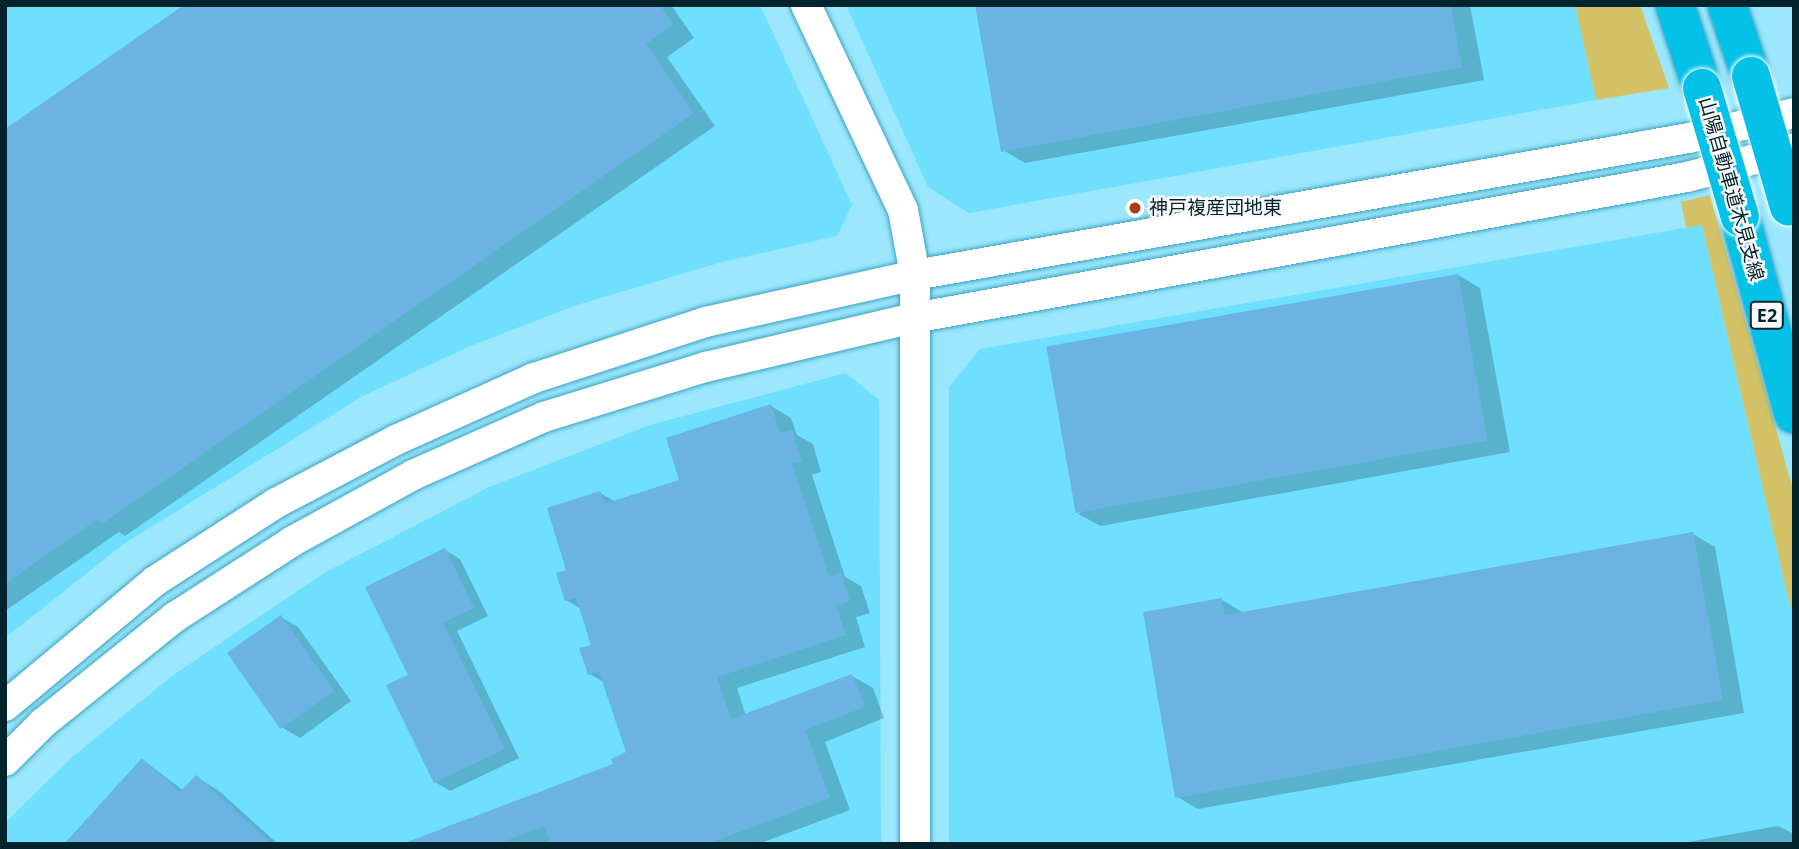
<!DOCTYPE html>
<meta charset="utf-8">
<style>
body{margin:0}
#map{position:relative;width:1799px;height:849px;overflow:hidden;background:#9be7fe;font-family:"Noto Sans","Noto Sans JP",sans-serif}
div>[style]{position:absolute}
.built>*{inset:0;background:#6edfff}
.green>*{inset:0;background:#d2c167}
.shadow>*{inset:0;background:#0003}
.building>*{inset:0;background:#6ab3e3;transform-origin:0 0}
.roads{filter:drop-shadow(0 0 2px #3ca3bf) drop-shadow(0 0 2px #3ca3bf)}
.minor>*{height:30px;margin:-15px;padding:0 15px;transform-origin:15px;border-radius:15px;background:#fff}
.highway>*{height:38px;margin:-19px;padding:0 19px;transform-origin:19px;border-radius:19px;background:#04c1e8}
.bridges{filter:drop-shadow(0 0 2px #fff) drop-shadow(0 0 2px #fff)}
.highway-bridge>*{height:38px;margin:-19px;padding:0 19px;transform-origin:19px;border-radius:19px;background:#04c1e8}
.dots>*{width:19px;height:19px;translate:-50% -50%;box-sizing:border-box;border:4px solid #fafafa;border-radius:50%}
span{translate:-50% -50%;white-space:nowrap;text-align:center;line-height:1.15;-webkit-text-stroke:5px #fafafa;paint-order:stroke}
.shield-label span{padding:2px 5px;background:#fafafa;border:2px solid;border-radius:5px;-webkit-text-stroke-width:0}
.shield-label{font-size:18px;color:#03242c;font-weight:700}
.street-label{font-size:19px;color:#03242c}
.poi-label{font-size:19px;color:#03242c}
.left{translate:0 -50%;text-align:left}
.frame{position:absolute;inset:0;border:7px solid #03242c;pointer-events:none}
</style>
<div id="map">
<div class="built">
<i style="clip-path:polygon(5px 5px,760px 5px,852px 205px,837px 236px,722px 262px,577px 305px,468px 347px,363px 396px,125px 543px,5px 638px)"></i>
<i style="clip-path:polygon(846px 5px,1575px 5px,1596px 100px,969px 213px,928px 187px)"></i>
<i style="clip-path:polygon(1702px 225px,1794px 623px,1794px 844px,949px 844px,949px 387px,980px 349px)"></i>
<i style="clip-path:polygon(846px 373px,879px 400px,881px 844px,5px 844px,5px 823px,71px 758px,172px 676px,324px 573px,489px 487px,650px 425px)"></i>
</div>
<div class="green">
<i style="clip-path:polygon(1575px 5px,1640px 5px,1669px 88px,1596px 100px)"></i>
<i style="clip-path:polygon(1710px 195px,1794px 493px,1794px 623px,1702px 225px,1686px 228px,1681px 202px)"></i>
</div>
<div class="shadow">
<i style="clip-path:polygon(187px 5px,671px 5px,694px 38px,667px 57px,715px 126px,125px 536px,119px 532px,5px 611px,5px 131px)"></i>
<i style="clip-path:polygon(977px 5px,1470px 5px,1484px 80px,1025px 163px,1003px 150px)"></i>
<i style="clip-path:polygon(1458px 275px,1480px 288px,1510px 452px,1101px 526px,1078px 514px)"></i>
<i style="clip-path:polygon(771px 406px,791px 418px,797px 435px,813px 444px,821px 472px,812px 475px,845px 577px,861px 586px,870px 613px,856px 617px,865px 647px,737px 688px,746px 716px,852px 676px,873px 688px,884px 718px,825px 742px,850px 810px,758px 844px,447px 844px,441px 829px,615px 765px,628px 753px,605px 683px,590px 674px,593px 646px,581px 609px,566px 600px,569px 571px,600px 493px,616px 502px,681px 482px)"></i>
<i style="clip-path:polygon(1693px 534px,1715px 547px,1744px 713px,1198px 809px,1176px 796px,1222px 600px,1244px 613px)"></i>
<i style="clip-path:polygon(445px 550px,460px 559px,488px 616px,457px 631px,519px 758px,450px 791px,435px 782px,410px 676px)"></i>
<i style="clip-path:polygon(281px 617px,298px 627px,351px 701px,300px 738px,283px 728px)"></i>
<i style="clip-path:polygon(143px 760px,184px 791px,196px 777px,218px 790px,278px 844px,67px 844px)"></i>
<i style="clip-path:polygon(1778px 826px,1794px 834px,1794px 844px,1677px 844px)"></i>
</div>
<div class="building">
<i style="clip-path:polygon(184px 5px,660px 5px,673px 25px,646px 44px,694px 113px,102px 524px,98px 519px,5px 584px,5px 129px)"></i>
<i style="clip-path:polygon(975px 5px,1451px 5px,1462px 67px,1001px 152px)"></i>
<i style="left:1458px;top:274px;width:169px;height:418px;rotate:80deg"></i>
<i style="clip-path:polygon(771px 404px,780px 433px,792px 430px,802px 461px,792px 463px,829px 576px,841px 572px,850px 601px,836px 606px,846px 635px,717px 677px,731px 719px,852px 674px,865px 707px,805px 730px,830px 798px,707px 844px,551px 844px,544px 826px,498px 844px,402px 844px,613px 764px,611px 759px,626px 752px,599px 672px,588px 675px,579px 648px,591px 645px,576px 598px,565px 601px,556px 573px,566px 570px,547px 508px,600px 491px,604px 504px,679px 480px,666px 438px)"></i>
<i style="clip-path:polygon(1693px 532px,1723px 700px,1175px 798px,1143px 612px,1222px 598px,1225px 615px)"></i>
<i style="clip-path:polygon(445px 548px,474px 608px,443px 623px,505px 749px,434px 783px,386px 685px,408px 675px,365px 587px)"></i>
<i style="left:281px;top:615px;width:93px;height:66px;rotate:55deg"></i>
<i style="clip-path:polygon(142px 758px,180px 792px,196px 775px,272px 844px,64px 844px)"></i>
</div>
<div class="roads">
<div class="minor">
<i style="left:806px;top:5px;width:227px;rotate:64.7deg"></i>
<i style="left:903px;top:210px;width:66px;rotate:79.5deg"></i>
<i style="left:915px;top:275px;width:569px;rotate:90deg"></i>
<i style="left:5px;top:706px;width:195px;rotate:-39.8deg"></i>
<i style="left:155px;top:581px;width:144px;rotate:-32.8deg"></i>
<i style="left:276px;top:503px;width:136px;rotate:-27.7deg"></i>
<i style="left:396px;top:440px;width:151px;rotate:-24.2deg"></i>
<i style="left:534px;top:378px;width:180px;rotate:-18.1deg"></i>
<i style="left:705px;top:322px;width:215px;rotate:-12.6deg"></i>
<i style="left:915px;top:275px;width:786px;rotate:-10.04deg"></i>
<i style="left:1689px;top:138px;width:108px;rotate:-13.4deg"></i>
<i style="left:5px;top:761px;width:54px;rotate:-45deg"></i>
<i style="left:43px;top:723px;width:169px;rotate:-38.8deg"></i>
<i style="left:175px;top:617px;width:140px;rotate:-32.8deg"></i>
<i style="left:293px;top:541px;width:137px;rotate:-28.8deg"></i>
<i style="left:413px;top:475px;width:143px;rotate:-23.9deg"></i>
<i style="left:544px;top:417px;width:170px;rotate:-17.2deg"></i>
<i style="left:706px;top:367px;width:214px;rotate:-13.3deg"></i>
<i style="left:914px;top:318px;width:786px;rotate:-10.34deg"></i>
<i style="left:1687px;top:177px;width:111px;rotate:-14.7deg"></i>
</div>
<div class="highway">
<i style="left:1675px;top:5px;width:87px;rotate:72deg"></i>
<i style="left:1727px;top:5px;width:75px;rotate:71.3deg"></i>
<i style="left:1740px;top:217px;width:204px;rotate:74.7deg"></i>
</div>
</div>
<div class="bridges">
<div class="highway-bridge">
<i style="left:1751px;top:76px;width:136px;rotate:73.8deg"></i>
<i style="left:1702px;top:88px;width:134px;rotate:73.6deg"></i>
</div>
</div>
<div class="dots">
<i style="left:1135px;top:208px;background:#a64019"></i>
</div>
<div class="shield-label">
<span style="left:1767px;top:315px">E2</span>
</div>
<div class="street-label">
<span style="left:1731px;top:189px;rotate:74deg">山陽自動車道木見支線</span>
</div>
<div class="poi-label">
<span class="left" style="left:1149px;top:208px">神戸複産団地東</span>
</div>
<div class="frame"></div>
</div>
